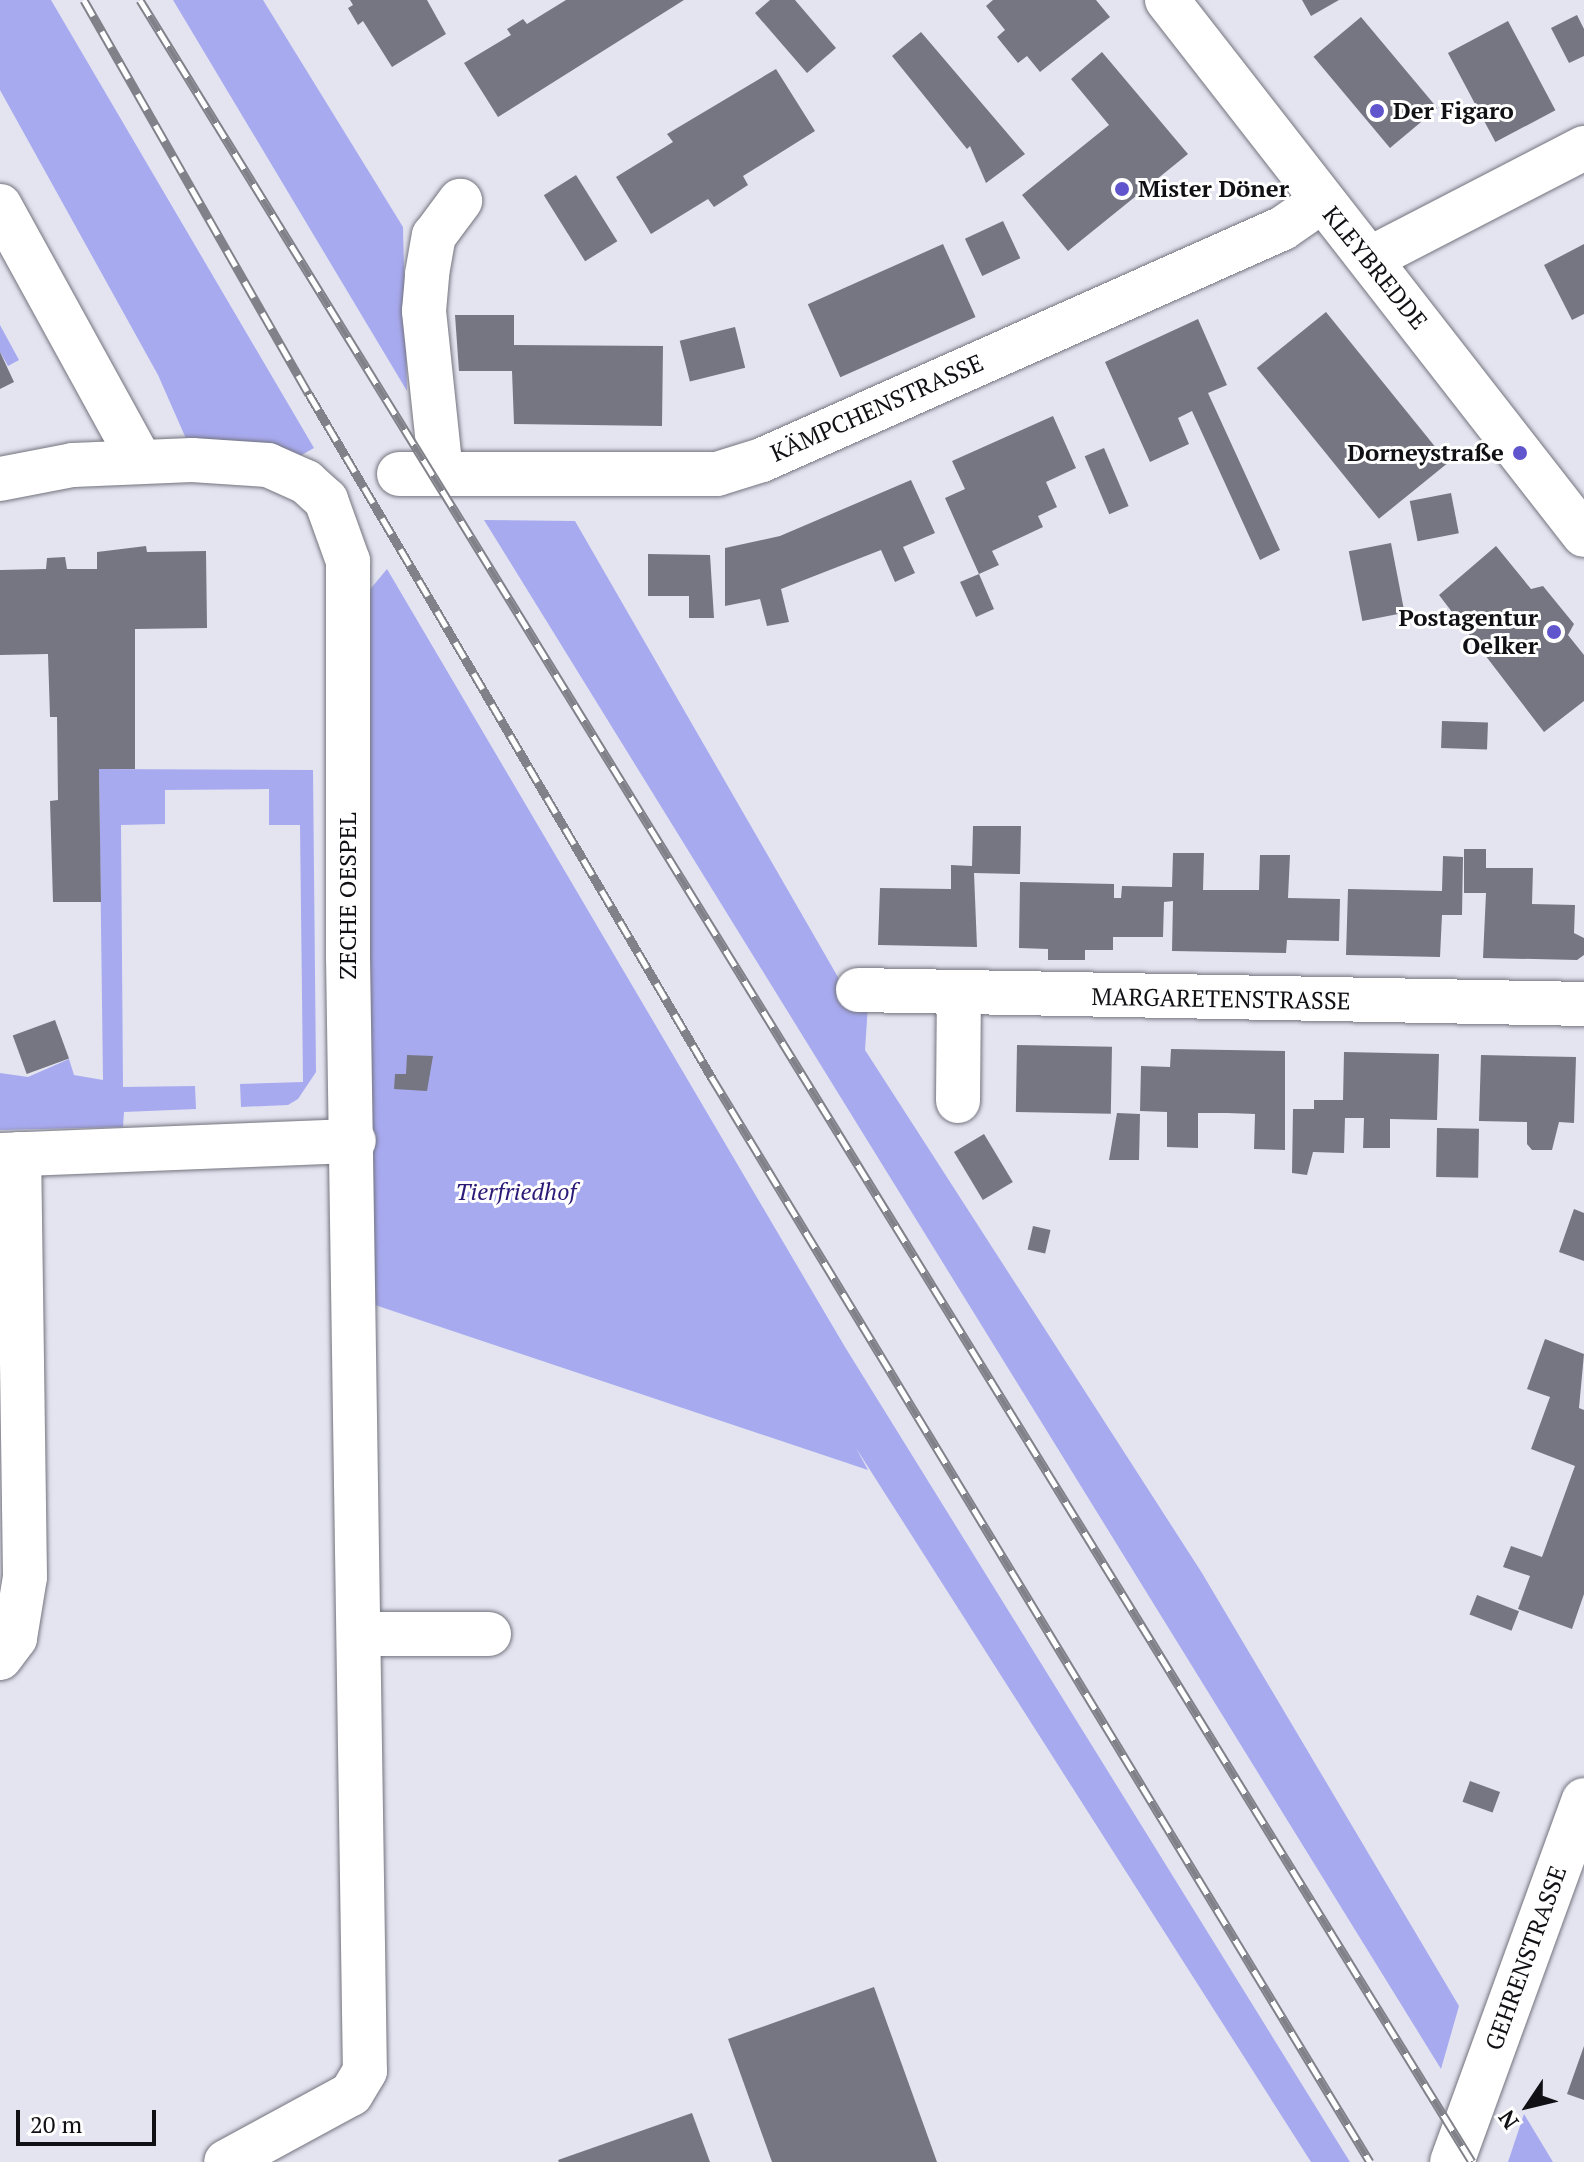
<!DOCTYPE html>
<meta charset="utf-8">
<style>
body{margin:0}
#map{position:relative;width:1584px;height:2162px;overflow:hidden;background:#e3e4f0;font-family:"PT Serif",serif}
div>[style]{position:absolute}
.green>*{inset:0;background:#a8aaf0}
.building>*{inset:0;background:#757681;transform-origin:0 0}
.roads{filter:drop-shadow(0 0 2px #73747e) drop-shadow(0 0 2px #73747e)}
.minor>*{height:44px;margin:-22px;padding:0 22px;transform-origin:22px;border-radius:22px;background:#fff}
.rail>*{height:9px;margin-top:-4.5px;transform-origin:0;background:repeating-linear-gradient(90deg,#fff 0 18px,#808189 0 36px);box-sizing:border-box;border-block:2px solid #808189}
.dots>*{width:22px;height:22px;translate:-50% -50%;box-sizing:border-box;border:4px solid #fff;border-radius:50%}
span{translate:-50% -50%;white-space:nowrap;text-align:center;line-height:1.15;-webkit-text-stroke:6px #fff;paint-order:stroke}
.poi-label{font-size:24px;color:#111115;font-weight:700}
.left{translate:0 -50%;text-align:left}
.right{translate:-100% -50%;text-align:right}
.street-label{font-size:24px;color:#111115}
.park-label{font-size:24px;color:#2c1a77;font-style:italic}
.north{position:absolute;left:1488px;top:2066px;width:80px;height:80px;-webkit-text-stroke:6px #fff;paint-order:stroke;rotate:235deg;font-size:22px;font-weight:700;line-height:32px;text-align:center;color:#111115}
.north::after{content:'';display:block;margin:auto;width:28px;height:36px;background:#111115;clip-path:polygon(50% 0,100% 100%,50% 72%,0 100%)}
.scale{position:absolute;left:16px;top:2110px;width:140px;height:36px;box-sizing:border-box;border:4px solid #111115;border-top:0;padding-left:10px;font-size:24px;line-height:28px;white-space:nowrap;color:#111115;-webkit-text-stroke:6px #fff;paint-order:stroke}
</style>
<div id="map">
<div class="green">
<i style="clip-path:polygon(0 0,51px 0,314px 448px,289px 462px,191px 450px,158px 375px,0 90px)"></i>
<i style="clip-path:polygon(173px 0,263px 0,403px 227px,407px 391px)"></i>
<i style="clip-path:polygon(0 325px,19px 360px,8px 366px,0 352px)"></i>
<i style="clip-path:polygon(484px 520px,575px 521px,850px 998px,868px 1005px,865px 1050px,1202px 1573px,1459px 2006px,1441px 2069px)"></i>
<i style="clip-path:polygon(387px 569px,845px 1347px,1350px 2162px,1311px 2162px,856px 1448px,868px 1470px,366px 1302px,367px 593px)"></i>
<i style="clip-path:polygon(99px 769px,313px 770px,316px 1072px,298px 1099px,288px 1105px,241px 1107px,240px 1084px,303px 1082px,300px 825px,269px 825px,269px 789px,165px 790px,165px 824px,121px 825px,123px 1087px,195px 1086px,196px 1109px,124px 1112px,123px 1127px,0 1130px,0 1073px,28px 1077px,69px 1059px,74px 1075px,103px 1080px)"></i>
<i style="clip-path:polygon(1524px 2114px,1553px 2162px,1508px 2162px)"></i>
</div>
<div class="building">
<i style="clip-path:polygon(350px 0,427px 0,446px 34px,392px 67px,363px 21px,358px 25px,348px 8px,353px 5px)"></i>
<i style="clip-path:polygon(566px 0,684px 0,498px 117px,464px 63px,511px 35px,507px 29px,523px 19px,527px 24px)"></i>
<i style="clip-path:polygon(770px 0,795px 0,836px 48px,807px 73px,755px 13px)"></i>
<i style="clip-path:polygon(993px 0,1096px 0,1110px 17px,1040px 72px,1027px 56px,1018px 63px,997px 37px,1005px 30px,986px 6px)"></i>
<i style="clip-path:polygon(1302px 0,1339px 0,1311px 16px)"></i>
<i style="clip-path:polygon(1577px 15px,1584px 29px,1584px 56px,1569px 63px,1551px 28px)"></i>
<i style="left:1361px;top:17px;width:119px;height:62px;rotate:50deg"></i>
<i style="left:1508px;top:21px;width:101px;height:68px;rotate:62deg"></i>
<i style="clip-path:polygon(921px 32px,1025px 154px,986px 183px,970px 146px,967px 149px,892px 56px)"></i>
<i style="clip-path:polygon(1102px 52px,1188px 154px,1068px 251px,1022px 195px,1109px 125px,1071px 79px)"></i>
<i style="clip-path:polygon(776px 69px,815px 131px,743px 176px,748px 185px,714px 207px,708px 199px,651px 234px,616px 177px,673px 142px,667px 134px)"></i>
<i style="left:576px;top:175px;width:78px;height:38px;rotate:58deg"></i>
<i style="left:1003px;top:221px;width:41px;height:42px;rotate:65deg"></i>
<i style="left:943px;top:244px;width:80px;height:148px;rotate:66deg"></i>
<i style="clip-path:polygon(1584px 244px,1584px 314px,1572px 320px,1544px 265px)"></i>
<i style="left:1326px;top:312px;width:194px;height:89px;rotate:51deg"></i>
<i style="clip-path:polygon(455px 315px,514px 315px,514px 345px,663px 346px,662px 426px,514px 424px,512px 371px,459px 371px)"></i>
<i style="clip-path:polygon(1198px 319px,1227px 385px,1208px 393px,1280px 550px,1260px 560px,1192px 411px,1178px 418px,1189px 444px,1150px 462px,1105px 362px)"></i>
<i style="left:735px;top:327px;width:42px;height:57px;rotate:76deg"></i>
<i style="clip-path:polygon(0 352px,14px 382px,0 389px)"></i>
<i style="clip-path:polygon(1053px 416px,1076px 468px,1046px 482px,1057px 507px,1038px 516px,1043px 527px,992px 551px,999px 565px,979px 574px,994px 609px,976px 617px,960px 582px,979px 574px,945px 498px,965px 489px,952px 461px)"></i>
<i style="left:1104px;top:448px;width:63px;height:21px;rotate:67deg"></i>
<i style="clip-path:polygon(911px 480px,935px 533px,903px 547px,915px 573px,895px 582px,881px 550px,781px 589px,789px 622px,767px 626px,760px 599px,725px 606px,725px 548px,780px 536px)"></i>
<i style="left:1451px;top:493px;width:41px;height:42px;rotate:79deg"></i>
<i style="left:1391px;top:543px;width:71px;height:43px;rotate:79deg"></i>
<i style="clip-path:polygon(146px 546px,147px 552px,206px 551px,207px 628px,135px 629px,135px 769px,99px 769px,101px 902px,53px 902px,50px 801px,58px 800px,57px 717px,50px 717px,48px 654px,0 655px,0 570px,46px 569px,47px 558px,65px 557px,67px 569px,97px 569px,97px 552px)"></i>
<i style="clip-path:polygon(1496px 546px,1531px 589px,1543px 586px,1574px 624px,1568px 635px,1584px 655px,1584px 701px,1544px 732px,1439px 595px)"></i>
<i style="clip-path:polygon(648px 554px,710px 555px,714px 618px,689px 618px,689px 596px,648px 596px)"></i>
<i style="left:1442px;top:721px;width:46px;height:27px;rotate:2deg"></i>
<i style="clip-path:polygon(973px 826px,1021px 826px,1020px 874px,974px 873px,977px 947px,878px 945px,880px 888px,951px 889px,951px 865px,972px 866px)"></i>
<i style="clip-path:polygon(1464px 849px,1486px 849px,1486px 868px,1533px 868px,1532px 904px,1575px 905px,1574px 933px,1584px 938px,1584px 955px,1577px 960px,1483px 958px,1486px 893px,1464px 893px)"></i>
<i style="clip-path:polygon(1173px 853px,1204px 853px,1203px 890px,1259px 890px,1260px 855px,1290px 855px,1288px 898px,1340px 899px,1339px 941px,1287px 940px,1286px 953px,1172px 951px,1173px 901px,1164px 902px,1163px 937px,1113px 937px,1113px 950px,1085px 950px,1085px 960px,1048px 960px,1048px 949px,1019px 948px,1020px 882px,1114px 884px,1114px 898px,1121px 898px,1122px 886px,1172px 887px)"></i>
<i style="clip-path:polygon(1443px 856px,1463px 857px,1462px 915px,1442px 915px,1440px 957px,1346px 955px,1348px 889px,1442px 891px)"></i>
<i style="left:55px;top:1020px;width:41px;height:45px;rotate:70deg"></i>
<i style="left:1017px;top:1045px;width:95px;height:67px;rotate:1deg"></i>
<i style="clip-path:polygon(1171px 1049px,1285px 1051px,1285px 1150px,1254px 1149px,1255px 1114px,1227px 1113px,1198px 1113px,1198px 1148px,1167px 1147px,1167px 1112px,1140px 1111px,1141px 1066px,1170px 1067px)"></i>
<i style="clip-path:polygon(1344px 1052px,1439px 1054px,1437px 1120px,1390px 1119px,1390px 1148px,1363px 1148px,1364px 1118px,1345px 1118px,1344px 1153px,1313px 1152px,1307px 1175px,1292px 1173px,1293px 1109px,1314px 1109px,1314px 1100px,1343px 1100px)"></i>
<i style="clip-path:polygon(407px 1055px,433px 1056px,427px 1091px,394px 1089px,395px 1074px,406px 1074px)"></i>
<i style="clip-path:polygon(1481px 1055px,1576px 1057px,1574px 1123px,1559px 1122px,1552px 1150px,1532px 1150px,1527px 1144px,1527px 1122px,1479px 1121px)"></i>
<i style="clip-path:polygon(1117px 1113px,1140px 1114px,1139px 1160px,1109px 1160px)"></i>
<i style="left:1437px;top:1128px;width:42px;height:49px;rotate:1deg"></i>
<i style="left:984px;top:1134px;width:56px;height:35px;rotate:59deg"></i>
<i style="clip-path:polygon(1574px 1209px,1584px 1213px,1584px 1261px,1559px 1252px)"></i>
<i style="left:1033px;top:1226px;width:18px;height:24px;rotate:13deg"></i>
<i style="clip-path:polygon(1545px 1339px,1584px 1354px,1579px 1408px,1584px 1410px,1584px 1594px,1572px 1629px,1518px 1609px,1530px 1576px,1503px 1567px,1511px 1546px,1542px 1557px,1575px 1466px,1531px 1449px,1550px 1397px,1527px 1389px)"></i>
<i style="left:1477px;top:1595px;width:45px;height:21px;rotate:21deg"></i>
<i style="left:1470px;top:1781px;width:32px;height:22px;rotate:20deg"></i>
<i style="clip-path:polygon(874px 1987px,937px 2162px,772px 2162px,728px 2039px)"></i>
<i style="clip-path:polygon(1584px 2046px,1584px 2100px,1567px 2094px)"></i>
<i style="clip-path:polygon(692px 2113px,710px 2162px,559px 2162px,558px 2160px)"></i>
</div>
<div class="roads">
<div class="minor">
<i style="left:1167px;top:0;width:678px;rotate:52.07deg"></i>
<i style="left:0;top:206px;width:292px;rotate:61.2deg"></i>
<i style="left:1371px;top:258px;width:240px;rotate:-27.3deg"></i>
<i style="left:441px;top:473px;width:163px;rotate:-96deg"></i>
<i style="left:424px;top:311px;width:37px;rotate:-85deg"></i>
<i style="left:427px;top:274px;width:39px;rotate:-80deg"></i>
<i style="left:434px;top:236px;width:44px;rotate:-53.4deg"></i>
<i style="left:399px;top:474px;width:318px"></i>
<i style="left:717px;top:474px;width:47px;rotate:-17.3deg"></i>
<i style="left:762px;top:460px;width:570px;rotate:-24deg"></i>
<i style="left:1283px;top:228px;width:47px;rotate:-34.7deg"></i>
<i style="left:0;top:479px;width:74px;rotate:-10.9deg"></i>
<i style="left:73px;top:465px;width:119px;rotate:-2.4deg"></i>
<i style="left:192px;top:460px;width:76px;rotate:3.8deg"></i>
<i style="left:268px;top:465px;width:42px;rotate:24.1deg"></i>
<i style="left:306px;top:482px;width:27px;rotate:42deg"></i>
<i style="left:326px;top:500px;width:65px;rotate:70.2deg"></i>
<i style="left:348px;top:561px;width:396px;rotate:90deg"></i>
<i style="left:348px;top:957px;width:1114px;rotate:89.13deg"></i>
<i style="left:365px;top:2071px;width:27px;rotate:121deg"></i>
<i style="left:351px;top:2094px;width:142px;rotate:151.5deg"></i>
<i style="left:858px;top:990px;width:726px;rotate:1.1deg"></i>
<i style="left:958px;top:1101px;width:106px;rotate:-89.5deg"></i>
<i style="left:0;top:1155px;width:354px;rotate:-2.3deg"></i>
<i style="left:361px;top:1634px;width:128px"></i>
<i style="left:0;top:1658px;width:25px;rotate:-53deg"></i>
<i style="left:15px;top:1638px;width:62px;rotate:-80.7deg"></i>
<i style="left:25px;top:1577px;width:423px;rotate:-90.8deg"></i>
<i style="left:1452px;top:2162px;width:385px;rotate:-70deg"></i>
</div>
</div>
<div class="rail">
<i style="left:84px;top:0;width:454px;rotate:60.3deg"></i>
<i style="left:309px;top:394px;width:794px;rotate:59.49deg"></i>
<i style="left:712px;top:1078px;width:1268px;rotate:58.74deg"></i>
<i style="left:140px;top:0;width:2539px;rotate:58.36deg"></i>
</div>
<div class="dots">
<i style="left:1377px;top:111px;background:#6055cd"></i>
<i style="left:1122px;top:189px;background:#6055cd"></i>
<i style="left:1520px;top:453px;background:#6055cd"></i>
<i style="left:1554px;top:632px;background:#6055cd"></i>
</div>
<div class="poi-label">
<span class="left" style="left:1393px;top:111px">Der Figaro</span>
<span class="left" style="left:1138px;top:189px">Mister Döner</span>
<span class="right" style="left:1504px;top:453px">Dorneystraße</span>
<span class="right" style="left:1538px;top:632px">Postagentur<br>Oelker</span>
</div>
<div class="street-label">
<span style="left:1375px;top:268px;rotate:51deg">KLEYBREDDE</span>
<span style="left:877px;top:408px;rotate:-24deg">KÄMPCHENSTRASSE</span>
<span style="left:348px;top:896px;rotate:-90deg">ZECHE OESPEL</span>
<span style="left:1221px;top:999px;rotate:1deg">MARGARETENSTRASSE</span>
<span style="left:1526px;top:1958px;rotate:-70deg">GEHRENSTRASSE</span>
</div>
<div class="park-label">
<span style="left:516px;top:1192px">Tierfriedhof</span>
</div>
<div class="north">N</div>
<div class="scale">20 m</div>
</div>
